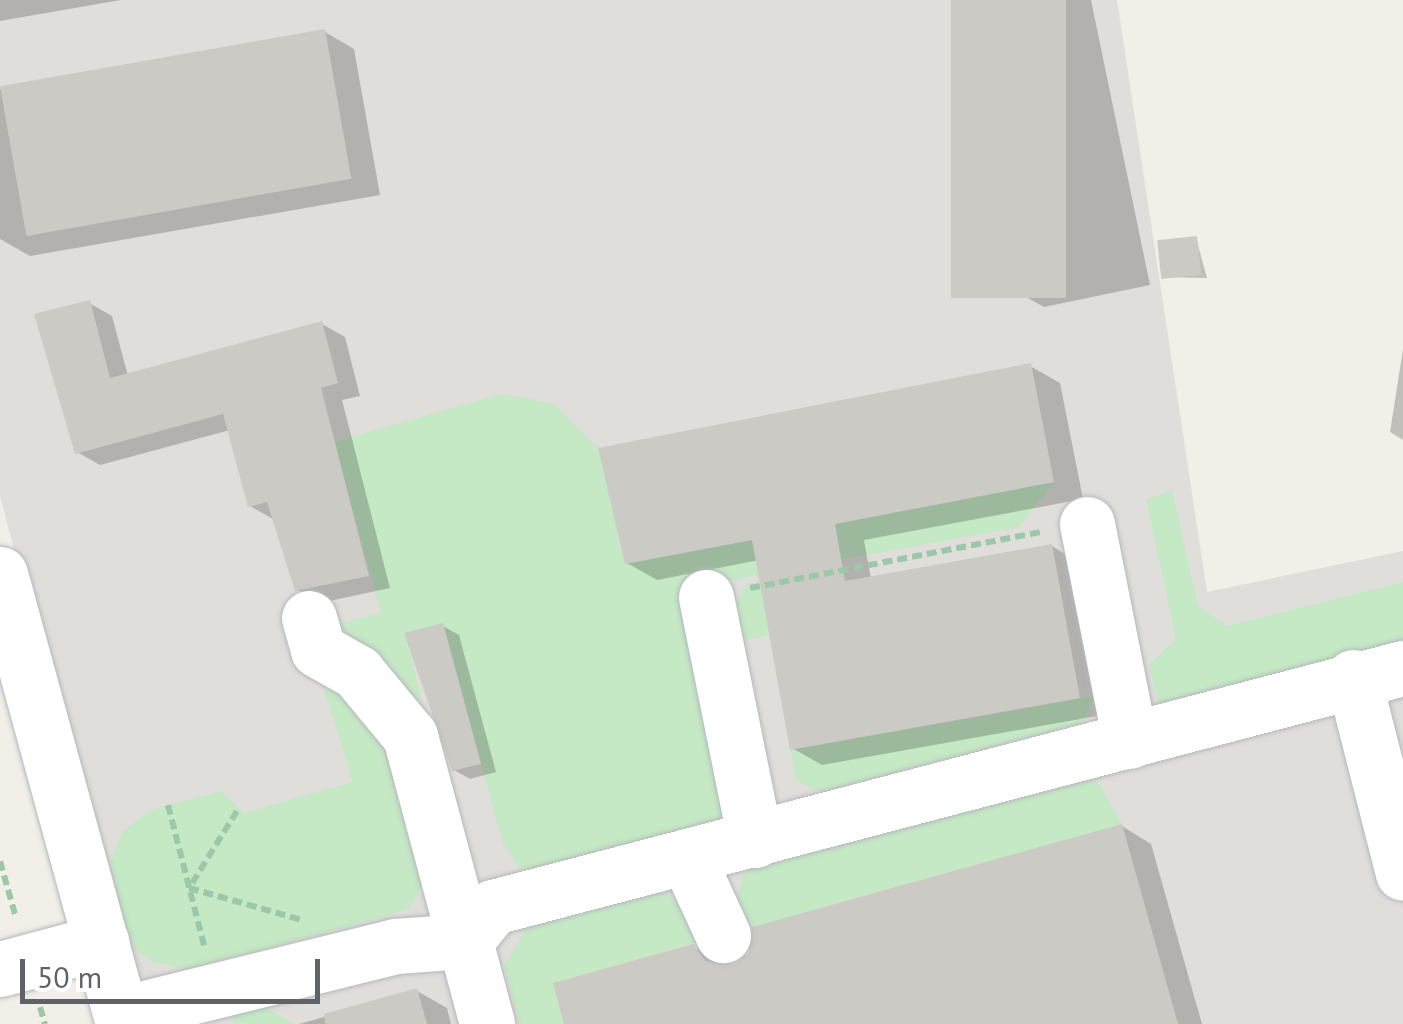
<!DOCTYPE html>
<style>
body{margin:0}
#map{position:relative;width:1403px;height:1024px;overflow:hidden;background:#f1efe8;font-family:"PT Sans",sans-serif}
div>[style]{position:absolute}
.industrial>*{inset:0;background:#e0deda}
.green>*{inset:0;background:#c5e8c5}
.shadow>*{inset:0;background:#0003}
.building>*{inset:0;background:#cccac5;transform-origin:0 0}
.path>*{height:6px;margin-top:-3px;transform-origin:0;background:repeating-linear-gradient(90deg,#9cc7a9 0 10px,transparent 0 15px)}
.roads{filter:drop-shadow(0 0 2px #b5b8bc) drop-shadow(0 0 2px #b5b8bc)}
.minor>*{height:55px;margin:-27.5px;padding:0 27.5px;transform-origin:27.5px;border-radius:27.5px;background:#fff}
span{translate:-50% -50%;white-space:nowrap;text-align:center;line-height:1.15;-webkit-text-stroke:10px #fff;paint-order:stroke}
.scale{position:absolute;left:20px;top:959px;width:300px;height:45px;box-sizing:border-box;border:5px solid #5f6368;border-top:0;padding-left:12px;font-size:30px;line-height:35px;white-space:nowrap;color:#5f6368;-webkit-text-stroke:8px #fff;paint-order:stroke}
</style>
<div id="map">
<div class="industrial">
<i style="clip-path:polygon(0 0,1117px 0,1207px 592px,1403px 551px,1403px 1024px,140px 1024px,0 496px)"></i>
</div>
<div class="green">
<i style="clip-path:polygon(501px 394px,553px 403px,598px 448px,625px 564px,1054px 482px,1019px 527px,682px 589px,725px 828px,548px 877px,518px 866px,502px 841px,443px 623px,405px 633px,422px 701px,402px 706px,329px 626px,381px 613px,334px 442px)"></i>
<i style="clip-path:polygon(1172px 490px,1198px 606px,1227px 626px,1403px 582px,1403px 654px,1162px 717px,1149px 665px,1176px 639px,1146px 500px)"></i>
<i style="clip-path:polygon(781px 578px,769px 635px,740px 642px,726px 619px,747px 584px)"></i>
<i style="clip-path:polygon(316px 663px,384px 708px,428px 877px,409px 908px,386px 916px,189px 969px,150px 961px,118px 934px,103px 884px,122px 832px,151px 810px,221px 791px,244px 813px,353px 782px)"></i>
<i style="clip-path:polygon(1095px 696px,1082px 723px,819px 792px,796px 780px,790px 750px)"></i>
<i style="clip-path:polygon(1064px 775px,1097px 781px,1122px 824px,744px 929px,736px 903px,743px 874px,766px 854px)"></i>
<i style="clip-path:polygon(651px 887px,683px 903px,705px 940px,553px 983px,564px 1024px,519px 1024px,504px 966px,535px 914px)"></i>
<i style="clip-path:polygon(229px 1000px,257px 1003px,294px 1024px,234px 1024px)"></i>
</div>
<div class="shadow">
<i style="clip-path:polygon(0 0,121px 0,0 21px)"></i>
<i style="clip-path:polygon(954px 0,1091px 0,1150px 285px,1044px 307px,1014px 290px)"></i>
<i style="clip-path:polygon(325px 32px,354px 49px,380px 195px,30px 256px,0 239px,0 89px)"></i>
<i style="clip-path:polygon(1196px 238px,1207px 278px,1162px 277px)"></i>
<i style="clip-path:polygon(89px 303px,112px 316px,128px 376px,322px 324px,345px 337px,360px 396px,342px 400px,390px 588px,320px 603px,297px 589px,273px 519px,250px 506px,230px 430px,100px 465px,77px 452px)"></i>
<i style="clip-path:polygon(1403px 349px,1403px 440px,1390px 432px)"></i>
<i style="clip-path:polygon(1030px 366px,1060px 383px,1083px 499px,864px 540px,871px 579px,1052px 546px,1081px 564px,1108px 714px,822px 765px,792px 748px,759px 560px,657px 580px,627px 563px)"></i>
<i style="clip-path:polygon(443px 626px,459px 635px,496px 772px,470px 779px,454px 770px)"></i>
<i style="clip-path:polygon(1122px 826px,1151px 844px,1202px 1024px,567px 1024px,692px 947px,736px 966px)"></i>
<i style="clip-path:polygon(417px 991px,447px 1008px,451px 1024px,299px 1024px)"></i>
</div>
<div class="building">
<i style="left:951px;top:0;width:115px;height:298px"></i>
<i style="left:325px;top:29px;width:152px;height:330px;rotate:80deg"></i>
<i style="left:1197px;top:236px;width:39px;height:40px;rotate:84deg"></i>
<i style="clip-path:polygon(90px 300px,110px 378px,322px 321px,338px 383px,321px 388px,369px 576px,295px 591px,267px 502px,248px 507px,223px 414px,75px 454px,34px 314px)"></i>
<i style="clip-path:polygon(1031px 363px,1054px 482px,835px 524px,845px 581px,1052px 544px,1080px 698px,790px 750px,752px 540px,625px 564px,598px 448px)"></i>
<i style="clip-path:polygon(443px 623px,481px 764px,452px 771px,404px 633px)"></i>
<i style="clip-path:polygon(1122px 824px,1178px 1024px,564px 1024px,553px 983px,693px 944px,706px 961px,735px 964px,749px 952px,752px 927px)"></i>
<i style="clip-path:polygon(417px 988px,427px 1024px,325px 1024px,324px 1014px)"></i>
</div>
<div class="path">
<i style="left:750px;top:588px;width:297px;rotate:-10.9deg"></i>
<i style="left:168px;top:805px;width:145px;rotate:75.6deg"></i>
<i style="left:237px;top:811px;width:91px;rotate:121.9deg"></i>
<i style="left:189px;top:888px;width:117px;rotate:15.8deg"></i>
<i style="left:0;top:861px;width:59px;rotate:74.3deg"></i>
<i style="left:40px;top:1007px;width:18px;rotate:74deg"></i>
</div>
<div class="roads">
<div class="minor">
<i style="left:1087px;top:524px;width:221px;rotate:78.8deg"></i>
<i style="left:0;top:574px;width:467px;rotate:74.7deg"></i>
<i style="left:706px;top:597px;width:248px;rotate:78.6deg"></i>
<i style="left:309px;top:618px;width:33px;rotate:74deg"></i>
<i style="left:318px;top:650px;width:45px;rotate:29.4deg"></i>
<i style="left:357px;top:672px;width:83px;rotate:50.4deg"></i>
<i style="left:410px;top:736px;width:298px;rotate:75deg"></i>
<i style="left:1353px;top:677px;width:202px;rotate:75.7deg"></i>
<i style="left:688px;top:859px;width:84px;rotate:65.3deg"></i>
<i style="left:0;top:969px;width:105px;rotate:-15deg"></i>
<i style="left:121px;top:1014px;width:282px;rotate:-13.9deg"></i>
<i style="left:395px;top:946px;width:70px;rotate:-4.1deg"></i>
<i style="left:465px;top:941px;width:44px;rotate:-50.5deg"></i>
<i style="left:493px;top:907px;width:941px;rotate:-14.72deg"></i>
</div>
</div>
<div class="scale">50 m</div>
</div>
